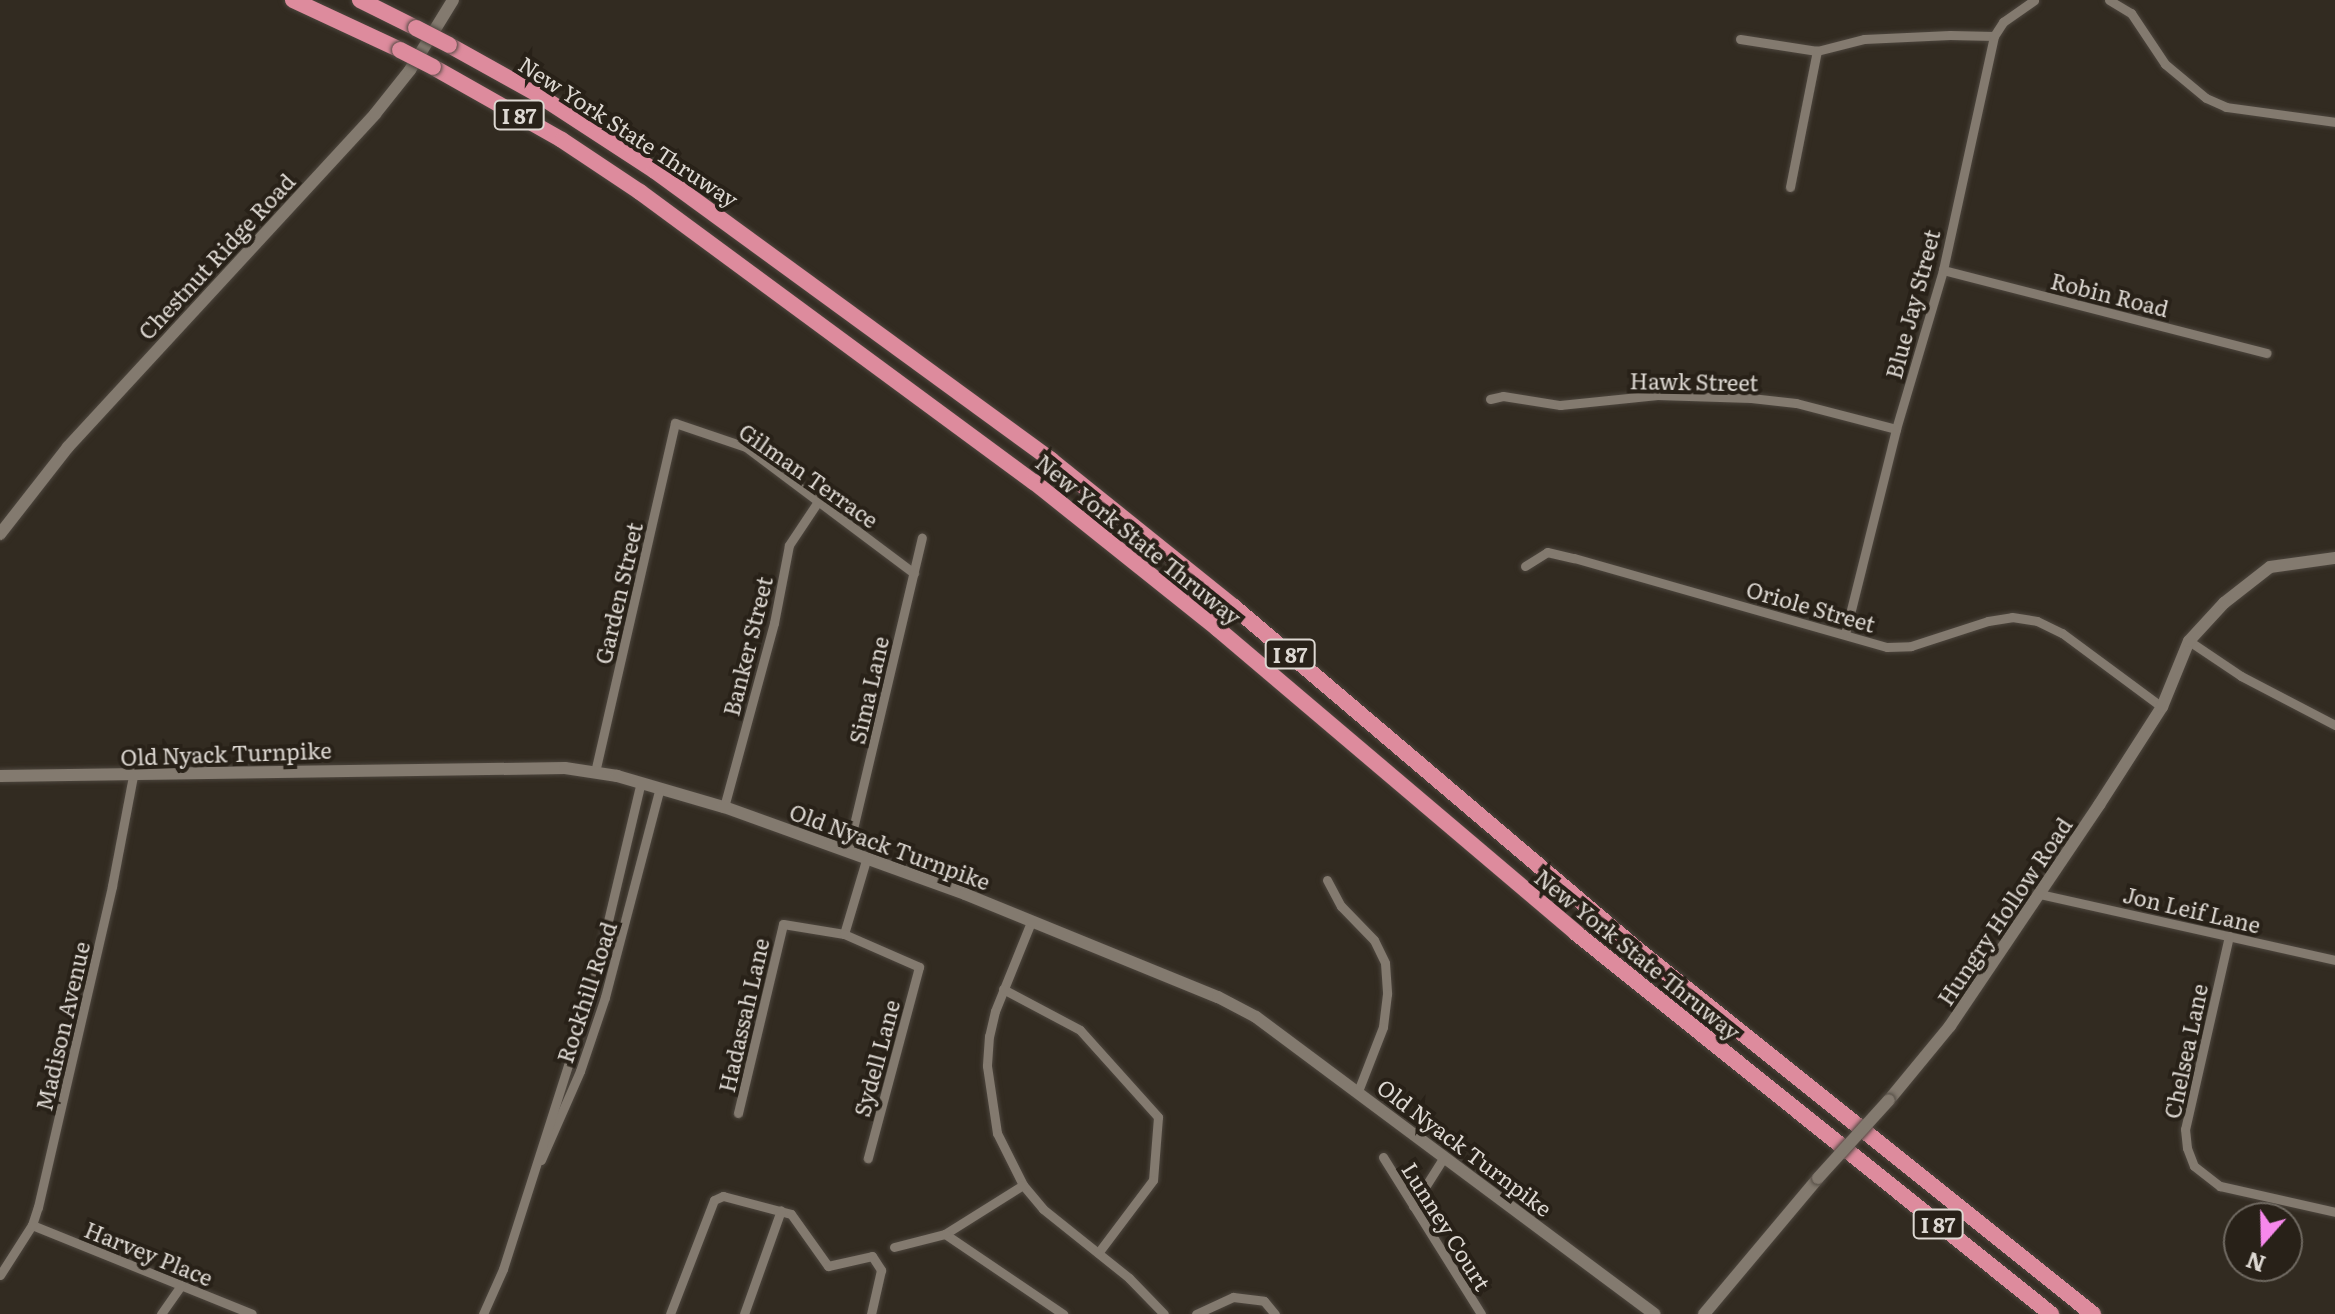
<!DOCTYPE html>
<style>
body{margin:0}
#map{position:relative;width:2335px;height:1314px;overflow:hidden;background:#322b21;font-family:Literata,serif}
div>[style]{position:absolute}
.roads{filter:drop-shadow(0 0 2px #4d463e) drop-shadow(0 0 2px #4d463e)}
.street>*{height:9px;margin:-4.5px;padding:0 4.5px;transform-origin:4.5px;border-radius:4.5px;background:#837a6f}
.secondary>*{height:12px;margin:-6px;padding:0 6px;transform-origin:6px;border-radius:6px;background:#837a6f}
.highway>*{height:16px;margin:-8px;padding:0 8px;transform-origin:8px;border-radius:8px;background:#dd8b9d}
.bridges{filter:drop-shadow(0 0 2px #4d463e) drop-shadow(0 0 2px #4d463e)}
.secondary-bridge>*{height:12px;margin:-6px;padding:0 6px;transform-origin:6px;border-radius:6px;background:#837a6f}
.highway-bridge>*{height:16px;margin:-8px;padding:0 8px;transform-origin:8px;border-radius:8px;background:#dd8b9d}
span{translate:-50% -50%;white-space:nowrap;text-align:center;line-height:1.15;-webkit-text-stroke:8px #282118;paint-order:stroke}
.shield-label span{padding:2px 6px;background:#282118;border:2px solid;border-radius:6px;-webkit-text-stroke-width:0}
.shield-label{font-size:20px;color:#ddd8d2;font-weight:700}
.street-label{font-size:22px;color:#ddd8d2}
.north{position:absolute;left:2223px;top:1202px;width:80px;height:80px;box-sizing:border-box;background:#282118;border:2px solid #706a62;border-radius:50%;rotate:200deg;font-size:22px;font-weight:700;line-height:32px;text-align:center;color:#ddd8d2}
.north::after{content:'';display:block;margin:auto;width:28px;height:36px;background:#f788ec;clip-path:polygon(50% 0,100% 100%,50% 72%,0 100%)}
</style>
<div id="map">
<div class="roads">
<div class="street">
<i style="left:2109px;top:0;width:26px;rotate:31deg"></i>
<i style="left:2131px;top:13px;width:61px;rotate:56.3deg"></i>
<i style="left:2165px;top:64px;width:53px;rotate:39.7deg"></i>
<i style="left:2206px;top:98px;width:22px;rotate:24deg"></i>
<i style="left:2226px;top:107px;width:110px;rotate:7.8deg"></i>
<i style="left:1740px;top:39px;width:78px;rotate:8.9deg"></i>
<i style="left:1817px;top:51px;width:49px;rotate:-14.3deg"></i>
<i style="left:1864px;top:39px;width:86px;rotate:-2.7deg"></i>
<i style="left:1950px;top:35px;width:44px;rotate:1.3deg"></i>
<i style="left:1790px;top:187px;width:139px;rotate:-78.8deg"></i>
<i style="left:1943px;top:270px;width:334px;rotate:14.4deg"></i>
<i style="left:1490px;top:399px;width:13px;rotate:-13deg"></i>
<i style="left:1503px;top:396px;width:58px;rotate:9deg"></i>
<i style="left:1560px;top:405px;width:98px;rotate:-5.9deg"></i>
<i style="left:1657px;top:395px;width:94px;rotate:1.8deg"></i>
<i style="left:1751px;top:398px;width:45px;rotate:6.3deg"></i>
<i style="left:1796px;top:403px;width:103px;rotate:14.6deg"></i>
<i style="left:1525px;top:566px;width:26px;rotate:-32deg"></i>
<i style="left:1547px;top:552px;width:28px;rotate:13deg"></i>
<i style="left:1574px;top:558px;width:325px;rotate:15.9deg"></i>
<i style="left:1887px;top:647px;width:24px;rotate:-2deg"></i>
<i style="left:1911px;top:646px;width:81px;rotate:-18deg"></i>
<i style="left:1988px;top:621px;width:24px;rotate:-9deg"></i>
<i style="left:2012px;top:617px;width:25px;rotate:9deg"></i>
<i style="left:2037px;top:621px;width:28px;rotate:26deg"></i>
<i style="left:2062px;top:633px;width:124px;rotate:36.5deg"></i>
<i style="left:1845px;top:634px;width:211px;rotate:-76deg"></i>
<i style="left:1896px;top:429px;width:166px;rotate:-73.5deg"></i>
<i style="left:1943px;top:270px;width:239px;rotate:-77.7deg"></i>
<i style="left:1994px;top:36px;width:17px;rotate:-57deg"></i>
<i style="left:2003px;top:22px;width:38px;rotate:-35deg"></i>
<i style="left:2189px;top:641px;width:63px;rotate:33.9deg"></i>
<i style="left:2241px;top:676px;width:106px;rotate:27.5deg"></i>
<i style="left:595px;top:772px;width:358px;rotate:-77.1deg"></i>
<i style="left:675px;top:423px;width:75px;rotate:18.7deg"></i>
<i style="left:746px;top:447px;width:210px;rotate:36.9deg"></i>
<i style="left:724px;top:807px;width:191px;rotate:-74.8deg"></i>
<i style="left:774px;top:623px;width:79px;rotate:-79.1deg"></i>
<i style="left:789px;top:545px;width:54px;rotate:-56.3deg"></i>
<i style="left:848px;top:850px;width:321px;rotate:-76.7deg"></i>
<i style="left:1327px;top:880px;width:30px;rotate:62deg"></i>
<i style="left:1341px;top:906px;width:47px;rotate:45.9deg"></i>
<i style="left:1374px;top:940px;width:25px;rotate:64deg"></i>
<i style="left:1385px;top:963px;width:31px;rotate:86deg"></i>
<i style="left:1387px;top:994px;width:33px;rotate:97deg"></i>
<i style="left:1383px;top:1027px;width:69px;rotate:111.3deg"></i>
<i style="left:2040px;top:894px;width:302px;rotate:12.6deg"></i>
<i style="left:1031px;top:922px;width:96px;rotate:112deg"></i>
<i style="left:995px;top:1011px;width:26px;rotate:103deg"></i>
<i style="left:989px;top:1036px;width:30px;rotate:94deg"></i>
<i style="left:987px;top:1066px;width:68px;rotate:81.5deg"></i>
<i style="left:997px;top:1133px;width:58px;rotate:63.4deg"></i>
<i style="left:1023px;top:1185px;width:31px;rotate:50deg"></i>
<i style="left:1043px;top:1209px;width:110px;rotate:38.7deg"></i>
<i style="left:1129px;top:1278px;width:50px;rotate:45.8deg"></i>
<i style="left:844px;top:934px;width:80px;rotate:-73.4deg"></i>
<i style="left:2229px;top:936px;width:198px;rotate:102.8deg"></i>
<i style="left:2185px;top:1129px;width:19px;rotate:84deg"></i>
<i style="left:2187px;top:1148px;width:19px;rotate:69deg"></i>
<i style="left:2194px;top:1166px;width:33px;rotate:38deg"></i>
<i style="left:2220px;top:1186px;width:118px;rotate:12.7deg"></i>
<i style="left:1003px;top:989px;width:87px;rotate:28deg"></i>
<i style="left:1080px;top:1030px;width:117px;rotate:48.1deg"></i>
<i style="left:1158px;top:1117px;width:63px;rotate:94.5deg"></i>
<i style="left:1153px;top:1180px;width:91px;rotate:127deg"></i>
<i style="left:738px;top:1113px;width:194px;rotate:-76.6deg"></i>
<i style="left:783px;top:924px;width:62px;rotate:9.3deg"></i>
<i style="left:844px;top:934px;width:82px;rotate:23.7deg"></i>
<i style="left:919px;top:967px;width:198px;rotate:105deg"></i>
<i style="left:1383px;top:1157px;width:185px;rotate:58deg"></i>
<i style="left:541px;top:1160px;width:97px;rotate:-66.3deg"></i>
<i style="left:580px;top:1071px;width:78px;rotate:-71.3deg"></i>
<i style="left:605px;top:997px;width:216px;rotate:-75.3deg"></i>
<i style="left:1023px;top:1185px;width:92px;rotate:147.9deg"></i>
<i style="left:945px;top:1234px;width:143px;rotate:34.1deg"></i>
<i style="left:1413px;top:1206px;width:58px;rotate:-57.7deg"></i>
<i style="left:32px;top:1225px;width:237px;rotate:22deg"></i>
<i style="left:894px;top:1247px;width:53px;rotate:-14.3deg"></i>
<i style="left:0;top:1275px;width:59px;rotate:-57.4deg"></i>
<i style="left:32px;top:1225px;width:19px;rotate:-72deg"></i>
<i style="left:38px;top:1207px;width:329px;rotate:-77deg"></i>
<i style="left:112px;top:886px;width:112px;rotate:-79.2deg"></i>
<i style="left:161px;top:1314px;width:35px;rotate:-55deg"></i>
<i style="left:483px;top:1314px;width:49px;rotate:-66deg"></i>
<i style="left:503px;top:1269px;width:290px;rotate:-72.3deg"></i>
<i style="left:591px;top:993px;width:217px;rotate:-76.7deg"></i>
<i style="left:670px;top:1314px;width:122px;rotate:-68.9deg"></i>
<i style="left:714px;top:1200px;width:10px;rotate:-24deg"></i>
<i style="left:723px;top:1196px;width:70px;rotate:14.8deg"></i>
<i style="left:791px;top:1214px;width:64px;rotate:54.6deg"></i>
<i style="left:828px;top:1266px;width:45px;rotate:-12.8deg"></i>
<i style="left:872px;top:1256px;width:17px;rotate:57deg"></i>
<i style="left:881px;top:1270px;width:45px;rotate:102.8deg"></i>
<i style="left:744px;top:1314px;width:110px;rotate:-70.4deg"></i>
<i style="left:1196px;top:1314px;width:41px;rotate:-24.7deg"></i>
<i style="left:1233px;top:1297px;width:31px;rotate:7deg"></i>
<i style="left:1264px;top:1301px;width:17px;rotate:50deg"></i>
</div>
<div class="secondary">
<i style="left:0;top:534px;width:110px;rotate:-52deg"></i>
<i style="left:68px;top:447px;width:453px;rotate:-47.3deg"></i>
<i style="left:375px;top:114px;width:56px;rotate:-51.5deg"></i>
<i style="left:410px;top:70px;width:82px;rotate:-58.4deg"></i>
<i style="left:0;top:776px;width:565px;rotate:-0.81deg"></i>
<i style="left:565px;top:768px;width:53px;rotate:8.7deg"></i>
<i style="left:617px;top:776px;width:111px;rotate:16.2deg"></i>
<i style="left:724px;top:807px;width:256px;rotate:19.8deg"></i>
<i style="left:965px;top:894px;width:273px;rotate:22.2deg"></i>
<i style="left:1218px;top:997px;width:43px;rotate:27.8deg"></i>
<i style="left:1256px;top:1017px;width:497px;rotate:36.7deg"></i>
<i style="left:1889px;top:1100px;width:96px;rotate:-50.5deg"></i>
<i style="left:1950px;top:1026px;width:267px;rotate:-56deg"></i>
<i style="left:2099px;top:805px;width:117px;rotate:-57.3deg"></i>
<i style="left:2162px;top:707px;width:71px;rotate:-67.8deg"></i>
<i style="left:2189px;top:641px;width:52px;rotate:-47.4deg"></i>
<i style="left:2224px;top:603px;width:58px;rotate:-38deg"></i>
<i style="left:2270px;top:567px;width:66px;rotate:-7.9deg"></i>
<i style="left:1704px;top:1314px;width:177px;rotate:-50deg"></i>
</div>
<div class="highway">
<i style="left:293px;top:0;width:118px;rotate:25deg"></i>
<i style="left:360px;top:0;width:63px;rotate:26.6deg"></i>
<i style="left:449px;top:45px;width:101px;rotate:29.1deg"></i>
<i style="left:537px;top:94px;width:141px;rotate:33.1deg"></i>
<i style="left:655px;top:171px;width:490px;rotate:36.1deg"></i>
<i style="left:1051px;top:460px;width:235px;rotate:38.8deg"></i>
<i style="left:1234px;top:607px;width:529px;rotate:40.32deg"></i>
<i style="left:1637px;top:949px;width:584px;rotate:38.68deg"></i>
<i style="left:433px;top:67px;width:148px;rotate:29.5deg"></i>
<i style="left:562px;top:140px;width:94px;rotate:33.7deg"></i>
<i style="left:640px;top:192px;width:489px;rotate:36.4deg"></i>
<i style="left:1034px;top:482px;width:236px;rotate:38.6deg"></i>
<i style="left:1218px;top:629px;width:470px;rotate:40.3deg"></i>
<i style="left:1576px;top:933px;width:609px;rotate:38.73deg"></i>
</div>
</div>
<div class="bridges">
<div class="secondary-bridge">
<i style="left:1818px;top:1178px;width:105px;rotate:-47.7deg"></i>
</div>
<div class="highway-bridge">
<i style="left:416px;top:28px;width:37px;rotate:27deg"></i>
<i style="left:400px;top:50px;width:37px;rotate:27deg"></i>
</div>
</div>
<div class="shield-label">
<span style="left:519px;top:115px">I 87</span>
<span style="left:1290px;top:654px">I 87</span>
<span style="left:1938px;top:1224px">I 87</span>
</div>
<div class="street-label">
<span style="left:629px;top:131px;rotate:33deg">New York State Thruway</span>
<span style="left:216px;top:256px;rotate:-47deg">Chestnut Ridge Road</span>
<span style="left:2110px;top:294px;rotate:14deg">Robin Road</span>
<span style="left:1912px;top:304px;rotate:-75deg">Blue Jay Street</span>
<span style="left:1694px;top:381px;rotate:1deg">Hawk Street</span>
<span style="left:809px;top:475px;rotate:35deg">Gilman Terrace</span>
<span style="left:1139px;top:539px;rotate:39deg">New York State Thruway</span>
<span style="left:618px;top:593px;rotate:-77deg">Garden Street</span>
<span style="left:1811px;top:606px;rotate:16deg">Oriole Street</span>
<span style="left:747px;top:646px;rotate:-76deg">Banker Street</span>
<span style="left:868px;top:690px;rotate:-77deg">Sima Lane</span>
<span style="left:226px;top:753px;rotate:-2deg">Old Nyack Turnpike</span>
<span style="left:890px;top:846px;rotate:20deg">Old Nyack Turnpike</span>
<span style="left:2192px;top:909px;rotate:13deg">Jon Leif Lane</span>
<span style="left:2004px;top:911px;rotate:-56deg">Hungry Hollow Road</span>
<span style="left:1638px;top:954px;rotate:39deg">New York State Thruway</span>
<span style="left:586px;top:992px;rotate:-72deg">Rockhill Road</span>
<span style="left:743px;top:1015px;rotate:-77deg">Hadassah Lane</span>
<span style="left:62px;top:1026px;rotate:-77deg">Madison Avenue</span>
<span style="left:2185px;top:1051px;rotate:-78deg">Chelsea Lane</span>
<span style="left:876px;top:1058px;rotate:-75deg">Sydell Lane</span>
<span style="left:1465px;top:1147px;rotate:37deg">Old Nyack Turnpike</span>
<span style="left:1447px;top:1226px;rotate:58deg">Lunney Court</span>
<span style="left:149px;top:1253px;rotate:22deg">Harvey Place</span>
</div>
<div class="north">N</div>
</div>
